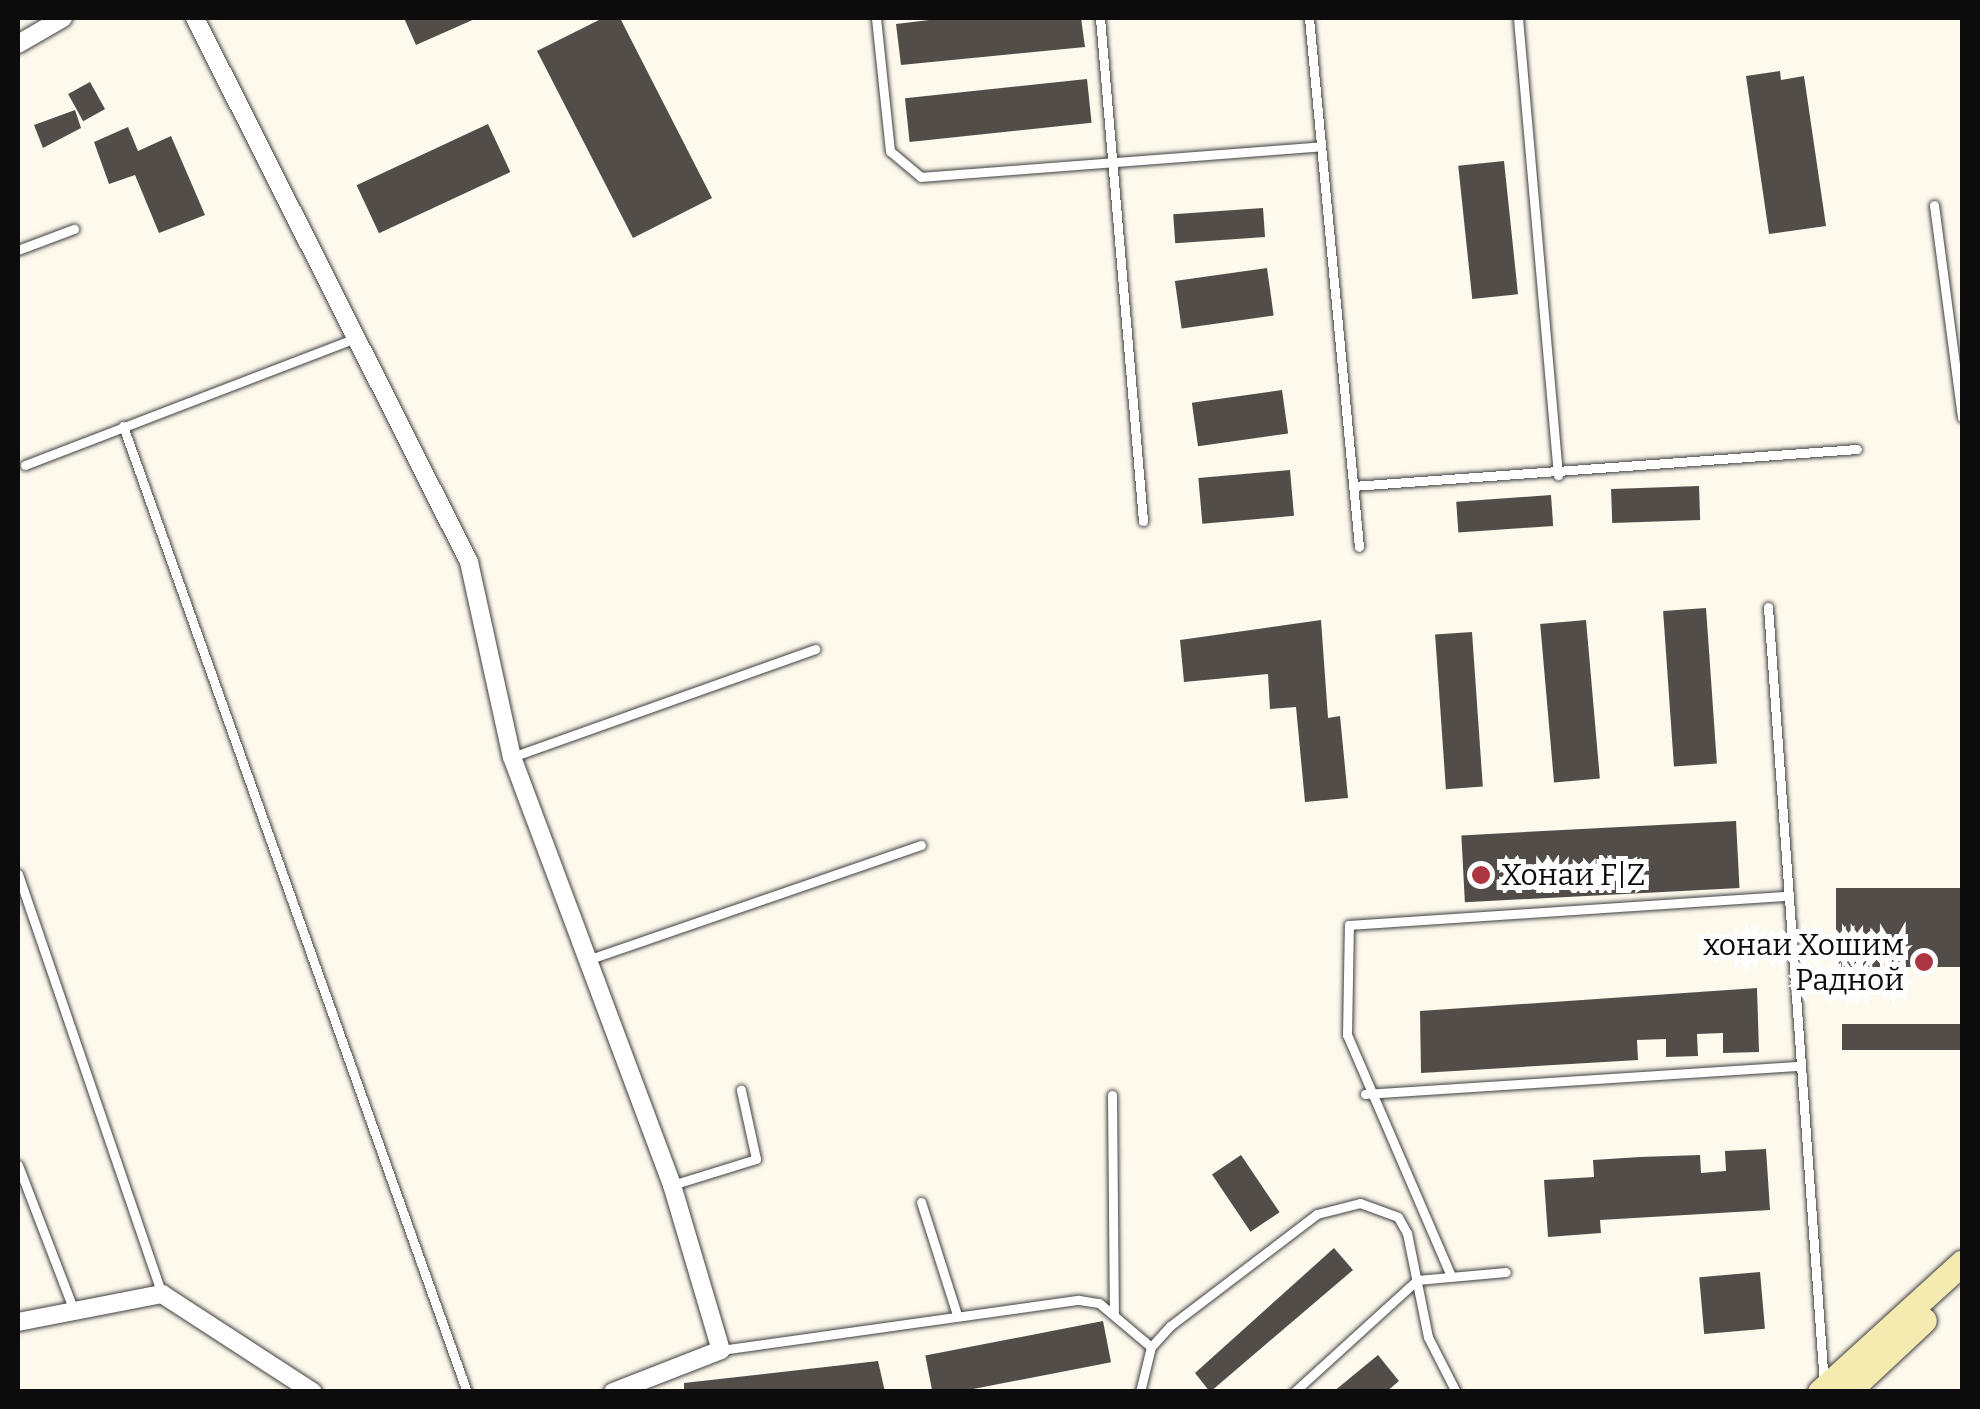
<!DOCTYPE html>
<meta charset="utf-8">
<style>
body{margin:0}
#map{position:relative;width:1980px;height:1409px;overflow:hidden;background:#fdf9ed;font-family:Bitter,serif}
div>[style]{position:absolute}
.building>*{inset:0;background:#534d4a;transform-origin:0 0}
.roads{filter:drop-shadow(0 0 2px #3f3f3f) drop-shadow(0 0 2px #3f3f3f)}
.service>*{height:9px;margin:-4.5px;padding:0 4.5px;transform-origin:4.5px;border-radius:4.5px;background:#fff}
.minor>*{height:18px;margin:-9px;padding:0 9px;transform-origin:9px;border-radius:9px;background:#fff}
.secondary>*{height:25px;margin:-12.5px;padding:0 12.5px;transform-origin:12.5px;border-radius:12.5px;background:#f5ebb0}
.dots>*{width:28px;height:28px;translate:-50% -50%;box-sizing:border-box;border:5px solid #fff;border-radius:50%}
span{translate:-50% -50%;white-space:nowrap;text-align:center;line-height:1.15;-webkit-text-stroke:10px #fff;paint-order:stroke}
.poi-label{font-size:30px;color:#0c0c0c}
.left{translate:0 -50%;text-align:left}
.right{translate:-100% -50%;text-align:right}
.frame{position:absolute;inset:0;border:20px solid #0c0c0c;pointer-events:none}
</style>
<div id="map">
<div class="building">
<i style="clip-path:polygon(404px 18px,477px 18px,416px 45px)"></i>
<i style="clip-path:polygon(603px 18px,620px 18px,712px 198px,633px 238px,537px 51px)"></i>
<i style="clip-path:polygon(946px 18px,1081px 18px,1085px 47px,901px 65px,896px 24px)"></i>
<i style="clip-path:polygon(1780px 71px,1781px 80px,1804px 76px,1826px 226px,1769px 234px,1746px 76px)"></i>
<i style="left:1087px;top:79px;width:44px;height:183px;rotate:84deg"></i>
<i style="left:90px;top:82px;width:31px;height:25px;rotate:61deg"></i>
<i style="clip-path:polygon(75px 110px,81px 128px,43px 148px,34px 125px)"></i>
<i style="left:488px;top:124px;width:53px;height:145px;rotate:65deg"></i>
<i style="clip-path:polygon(128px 127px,138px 151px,171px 136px,205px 215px,159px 233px,135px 175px,109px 184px,94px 142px)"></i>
<i style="left:1504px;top:161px;width:134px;height:46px;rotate:84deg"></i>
<i style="left:1263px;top:208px;width:29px;height:90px;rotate:86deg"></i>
<i style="left:1267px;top:268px;width:48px;height:93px;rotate:82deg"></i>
<i style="left:1282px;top:390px;width:44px;height:91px;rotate:82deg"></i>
<i style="left:1290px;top:470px;width:46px;height:92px;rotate:85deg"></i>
<i style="left:1699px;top:486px;width:34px;height:88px;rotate:88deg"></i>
<i style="left:1551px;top:495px;width:31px;height:95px;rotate:86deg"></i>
<i style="left:1706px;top:608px;width:156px;height:43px;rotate:86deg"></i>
<i style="clip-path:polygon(1321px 620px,1328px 718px,1340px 716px,1348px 798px,1305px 802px,1296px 707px,1270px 709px,1268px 674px,1184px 682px,1180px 640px)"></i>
<i style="left:1586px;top:620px;width:159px;height:46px;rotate:85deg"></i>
<i style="left:1472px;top:632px;width:155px;height:37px;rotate:86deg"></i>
<i style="left:1736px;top:821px;width:67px;height:275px;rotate:87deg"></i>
<i style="left:1962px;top:888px;width:79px;height:126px;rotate:90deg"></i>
<i style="clip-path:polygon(1757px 988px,1759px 1052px,1723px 1053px,1723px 1033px,1697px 1034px,1698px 1056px,1666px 1057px,1666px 1039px,1637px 1040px,1638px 1060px,1421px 1073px,1420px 1011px)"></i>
<i style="left:1962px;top:1024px;width:26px;height:120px;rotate:90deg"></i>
<i style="clip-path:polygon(1766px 1149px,1770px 1210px,1600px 1220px,1601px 1233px,1548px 1237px,1544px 1180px,1594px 1177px,1593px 1160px,1640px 1157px,1700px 1155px,1701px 1173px,1726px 1171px,1725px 1151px)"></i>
<i style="left:1241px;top:1155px;width:69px;height:35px;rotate:56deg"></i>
<i style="clip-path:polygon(1334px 1248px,1353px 1270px,1210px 1392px,1195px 1373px)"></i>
<i style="left:1760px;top:1272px;width:57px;height:61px;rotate:85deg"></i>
<i style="left:1103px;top:1321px;width:42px;height:181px;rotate:79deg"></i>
<i style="clip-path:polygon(1378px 1355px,1399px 1381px,1386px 1392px,1333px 1392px)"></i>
<i style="clip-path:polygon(878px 1361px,885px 1392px,684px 1392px,684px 1383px)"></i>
</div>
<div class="roads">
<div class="service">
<i style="left:876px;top:18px;width:134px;rotate:84deg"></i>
<i style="left:890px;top:151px;width:40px;rotate:40deg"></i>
<i style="left:921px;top:177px;width:401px;rotate:-4.4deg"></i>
<i style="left:1100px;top:18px;width:505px;rotate:85.11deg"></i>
<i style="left:1309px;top:18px;width:531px;rotate:84.6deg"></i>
<i style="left:1518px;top:18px;width:459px;rotate:85deg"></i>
<i style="left:1934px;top:205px;width:214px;rotate:82.5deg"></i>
<i style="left:18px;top:250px;width:60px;rotate:-20.6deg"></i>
<i style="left:123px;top:426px;width:1025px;rotate:70.4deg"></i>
<i style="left:25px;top:465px;width:355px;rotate:-21deg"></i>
<i style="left:1353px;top:486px;width:505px;rotate:-4.2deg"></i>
<i style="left:1768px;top:607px;width:779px;rotate:85.88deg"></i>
<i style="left:512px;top:757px;width:322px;rotate:-19.6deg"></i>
<i style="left:18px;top:874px;width:444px;rotate:71.1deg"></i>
<i style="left:590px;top:959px;width:350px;rotate:-19deg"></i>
<i style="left:1365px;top:1094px;width:432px;rotate:-3.7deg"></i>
<i style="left:1112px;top:1095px;width:219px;rotate:89.5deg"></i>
<i style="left:18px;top:1165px;width:151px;rotate:69deg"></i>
<i style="left:672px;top:1185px;width:88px;rotate:-17.2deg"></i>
<i style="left:756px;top:1159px;width:71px;rotate:-102.3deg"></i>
<i style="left:921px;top:1202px;width:119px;rotate:72.3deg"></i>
<i style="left:1451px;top:1276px;width:262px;rotate:-113.3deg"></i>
<i style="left:1347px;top:1035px;width:110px;rotate:-89deg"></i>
<i style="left:1349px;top:925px;width:439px;rotate:-3.8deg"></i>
<i style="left:721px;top:1350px;width:361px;rotate:-8deg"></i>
<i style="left:1079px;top:1300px;width:20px;rotate:9deg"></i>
<i style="left:1099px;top:1303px;width:68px;rotate:40.2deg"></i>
<i style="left:1140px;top:1392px;width:46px;rotate:-76.3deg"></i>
<i style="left:1151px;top:1347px;width:28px;rotate:-48deg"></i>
<i style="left:1170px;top:1326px;width:185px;rotate:-37.3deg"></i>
<i style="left:1317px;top:1214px;width:44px;rotate:-14.3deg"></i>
<i style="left:1360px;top:1203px;width:40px;rotate:20.2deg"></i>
<i style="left:1398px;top:1217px;width:18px;rotate:61deg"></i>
<i style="left:1407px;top:1233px;width:106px;rotate:78.6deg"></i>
<i style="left:1428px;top:1337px;width:62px;rotate:63deg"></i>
<i style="left:1294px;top:1392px;width:166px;rotate:-42.3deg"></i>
<i style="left:1417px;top:1280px;width:89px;rotate:-5.1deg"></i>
</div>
<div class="minor">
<i style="left:195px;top:18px;width:609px;rotate:63.27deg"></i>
<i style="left:469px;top:562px;width:200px;rotate:77.6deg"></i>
<i style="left:512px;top:757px;width:457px;rotate:69.5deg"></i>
<i style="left:672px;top:1185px;width:172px;rotate:73.5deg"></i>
<i style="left:721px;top:1350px;width:116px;rotate:158.7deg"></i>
<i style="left:18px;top:44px;width:52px;rotate:-30deg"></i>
<i style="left:18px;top:1322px;width:147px;rotate:-11deg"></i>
<i style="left:162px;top:1294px;width:180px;rotate:33deg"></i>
</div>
<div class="secondary">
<i style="left:1820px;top:1392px;width:192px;rotate:-42.3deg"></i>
<i style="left:1847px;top:1392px;width:105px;rotate:-43.1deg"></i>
</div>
</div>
<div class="dots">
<i style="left:1481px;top:875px;background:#ab3540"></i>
<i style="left:1924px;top:962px;background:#ab3540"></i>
</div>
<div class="poi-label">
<span class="left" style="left:1501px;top:875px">Хонаи F|Z</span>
<span class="right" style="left:1904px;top:962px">хонаи Хошим<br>Радной</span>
</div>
<div class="frame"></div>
</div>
